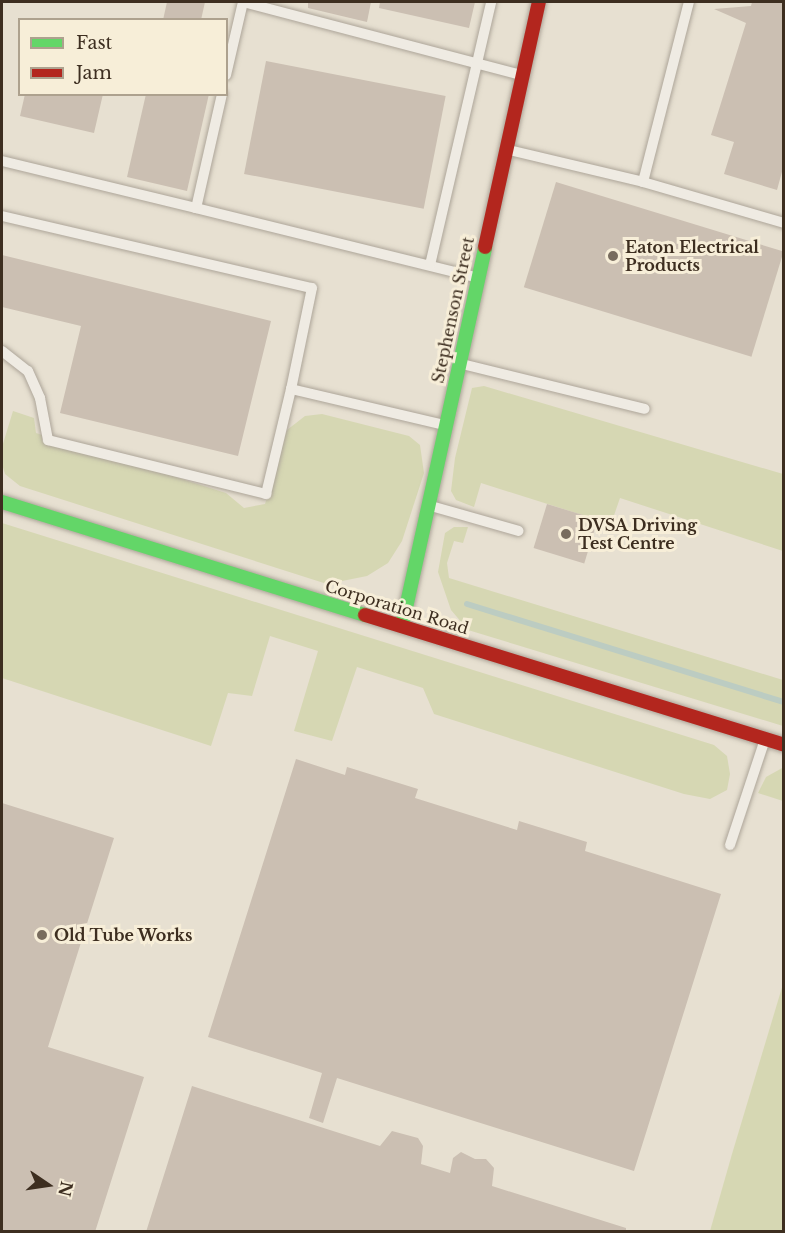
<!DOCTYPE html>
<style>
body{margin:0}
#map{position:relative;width:785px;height:1233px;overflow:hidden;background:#e7e0d1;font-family:"Libre Baskerville",serif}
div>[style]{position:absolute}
.green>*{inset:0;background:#d6d7b3}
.stream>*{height:6px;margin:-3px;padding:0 3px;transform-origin:3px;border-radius:3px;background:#bcccc2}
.building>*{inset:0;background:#cbbfb2;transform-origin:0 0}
.roads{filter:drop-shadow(0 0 2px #ada599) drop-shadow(0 0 2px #ada599)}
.lane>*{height:10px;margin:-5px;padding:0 5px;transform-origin:5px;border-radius:5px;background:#efebe3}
.fast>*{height:14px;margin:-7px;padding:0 7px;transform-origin:7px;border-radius:7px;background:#63d668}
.jam>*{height:14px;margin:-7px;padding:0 7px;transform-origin:7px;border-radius:7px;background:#b3261e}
.dots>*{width:16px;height:16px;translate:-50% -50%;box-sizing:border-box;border:3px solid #f7eed8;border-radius:50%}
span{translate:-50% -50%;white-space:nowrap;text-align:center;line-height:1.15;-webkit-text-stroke:6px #f7eed8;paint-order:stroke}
.poi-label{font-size:16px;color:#3d2e20;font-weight:700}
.left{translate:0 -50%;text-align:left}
.street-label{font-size:16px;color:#3d2e20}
.frame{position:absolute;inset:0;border:3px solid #3d2e20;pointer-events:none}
.legend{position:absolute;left:18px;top:18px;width:210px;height:78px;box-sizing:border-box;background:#f7eed8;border:2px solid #ada18e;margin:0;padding:8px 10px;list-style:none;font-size:18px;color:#3d2e20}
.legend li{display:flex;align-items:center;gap:12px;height:30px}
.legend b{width:30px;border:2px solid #ada18e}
.north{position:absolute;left:18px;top:1155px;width:60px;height:60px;-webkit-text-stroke:4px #f7eed8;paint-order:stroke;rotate:103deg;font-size:16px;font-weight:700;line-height:24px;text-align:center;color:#3d2e20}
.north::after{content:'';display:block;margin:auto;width:21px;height:27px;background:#3d2e20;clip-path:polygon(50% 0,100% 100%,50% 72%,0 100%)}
</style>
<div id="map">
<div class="green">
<i style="clip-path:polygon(484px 386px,783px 474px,783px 551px,620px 498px,611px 524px,481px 483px,474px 507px,456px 500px,451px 491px,455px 458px,472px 388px)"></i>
<i style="clip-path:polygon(13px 411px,34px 418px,36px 433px,226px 493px,244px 508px,265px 504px,287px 430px,305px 416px,322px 414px,409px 436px,420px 445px,424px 473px,402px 541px,388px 563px,367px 576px,327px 584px,20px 486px,5px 474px,2px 464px,2px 447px)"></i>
<i style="clip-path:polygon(2px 523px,714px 745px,727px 756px,730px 774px,727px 790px,710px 799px,684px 794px,434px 714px,423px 688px,357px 667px,332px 741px,294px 731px,318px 651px,270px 636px,252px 696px,228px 693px,211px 746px,2px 678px)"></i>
<i style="clip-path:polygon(454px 527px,468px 527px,463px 543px,454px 541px,447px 563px,449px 578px,783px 680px,783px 726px,468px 630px,451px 610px,438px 572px,445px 533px)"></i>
<i style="clip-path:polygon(784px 767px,783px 801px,758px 793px,766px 777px)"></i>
<i style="clip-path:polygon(783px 984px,783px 1231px,710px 1231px,732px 1154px)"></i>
</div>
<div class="stream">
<i style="left:467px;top:604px;width:332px;rotate:17.2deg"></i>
</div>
<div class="building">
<i style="clip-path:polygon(167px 2px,205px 2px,201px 20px,163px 20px)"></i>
<i style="clip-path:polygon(308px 2px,371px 2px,367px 22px,308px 8px)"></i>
<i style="clip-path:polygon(380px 2px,475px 2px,469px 28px,379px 8px)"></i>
<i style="clip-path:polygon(752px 2px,783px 2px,783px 168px,777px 190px,724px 174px,734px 142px,711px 135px,746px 23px,714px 9px,751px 6px)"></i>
<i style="left:266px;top:61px;width:183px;height:115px;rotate:11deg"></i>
<i style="clip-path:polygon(25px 94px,103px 94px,94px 133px,20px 116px)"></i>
<i style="clip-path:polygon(146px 94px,209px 94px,187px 191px,127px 177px)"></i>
<i style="left:556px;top:182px;width:238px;height:110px;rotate:17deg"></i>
<i style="clip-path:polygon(2px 255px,271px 321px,238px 456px,60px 413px,81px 326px,2px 307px)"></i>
<i style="left:547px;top:504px;width:53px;height:46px;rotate:17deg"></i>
<i style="clip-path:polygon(296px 759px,345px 775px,347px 767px,418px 789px,415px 798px,517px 830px,519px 821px,587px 842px,585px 851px,721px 894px,634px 1171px,337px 1078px,323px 1123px,309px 1118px,322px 1073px,208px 1037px)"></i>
<i style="clip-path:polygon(2px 803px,114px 838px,48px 1047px,144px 1077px,95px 1232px,2px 1232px)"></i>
<i style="clip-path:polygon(192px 1086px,380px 1146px,392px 1131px,418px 1138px,423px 1146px,421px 1164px,450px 1173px,453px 1158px,461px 1152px,475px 1159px,486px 1159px,494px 1168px,492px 1186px,626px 1228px,626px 1232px,146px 1232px)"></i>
</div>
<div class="roads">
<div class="lane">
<i style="left:226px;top:75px;width:75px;rotate:-76.9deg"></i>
<i style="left:243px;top:2px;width:288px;rotate:14.7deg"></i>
<i style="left:222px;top:94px;width:117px;rotate:102.8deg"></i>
<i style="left:196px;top:208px;width:287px;rotate:13.9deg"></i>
<i style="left:509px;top:150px;width:138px;rotate:13.4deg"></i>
<i style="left:643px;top:182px;width:147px;rotate:16.2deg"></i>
<i style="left:2px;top:161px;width:200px;rotate:13.6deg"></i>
<i style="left:643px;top:182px;width:186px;rotate:-75.7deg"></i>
<i style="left:2px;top:216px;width:318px;rotate:13.1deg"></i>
<i style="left:312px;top:288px;width:103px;rotate:101.7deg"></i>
<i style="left:291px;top:389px;width:158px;rotate:13.2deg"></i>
<i style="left:430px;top:265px;width:270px;rotate:-76.9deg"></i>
<i style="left:2px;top:351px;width:33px;rotate:38deg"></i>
<i style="left:28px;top:371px;width:30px;rotate:66deg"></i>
<i style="left:40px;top:398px;width:43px;rotate:79.2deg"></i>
<i style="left:48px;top:440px;width:225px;rotate:13.9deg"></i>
<i style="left:266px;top:494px;width:108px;rotate:-76.6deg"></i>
<i style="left:462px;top:364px;width:188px;rotate:13.8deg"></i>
<i style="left:431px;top:506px;width:91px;rotate:15.9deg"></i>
<i style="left:730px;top:845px;width:108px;rotate:-71.7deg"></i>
</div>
<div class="fast">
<i style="left:2px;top:502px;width:380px;rotate:17.3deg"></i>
<i style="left:402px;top:626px;width:388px;rotate:-77.6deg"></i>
</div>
<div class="jam">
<i style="left:485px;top:247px;width:251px;rotate:-77.6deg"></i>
<i style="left:365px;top:615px;width:439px;rotate:17.2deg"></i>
</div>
</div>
<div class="dots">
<i style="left:613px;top:256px;background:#786c5e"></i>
<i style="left:566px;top:534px;background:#786c5e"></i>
<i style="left:42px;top:935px;background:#786c5e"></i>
</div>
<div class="poi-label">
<span class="left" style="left:625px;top:256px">Eaton Electrical<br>Products</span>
<span class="left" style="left:578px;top:534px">DVSA Driving<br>Test Centre</span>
<span class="left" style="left:54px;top:935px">Old Tube Works</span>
</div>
<div class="street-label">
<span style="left:453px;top:310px;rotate:-78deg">Stephenson Street</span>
<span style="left:397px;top:607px;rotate:17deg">Corporation Road</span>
</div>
<div class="frame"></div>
<ul class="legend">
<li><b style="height:8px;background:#63d668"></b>Fast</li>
<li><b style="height:8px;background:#b3261e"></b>Jam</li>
</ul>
<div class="north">N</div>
</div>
